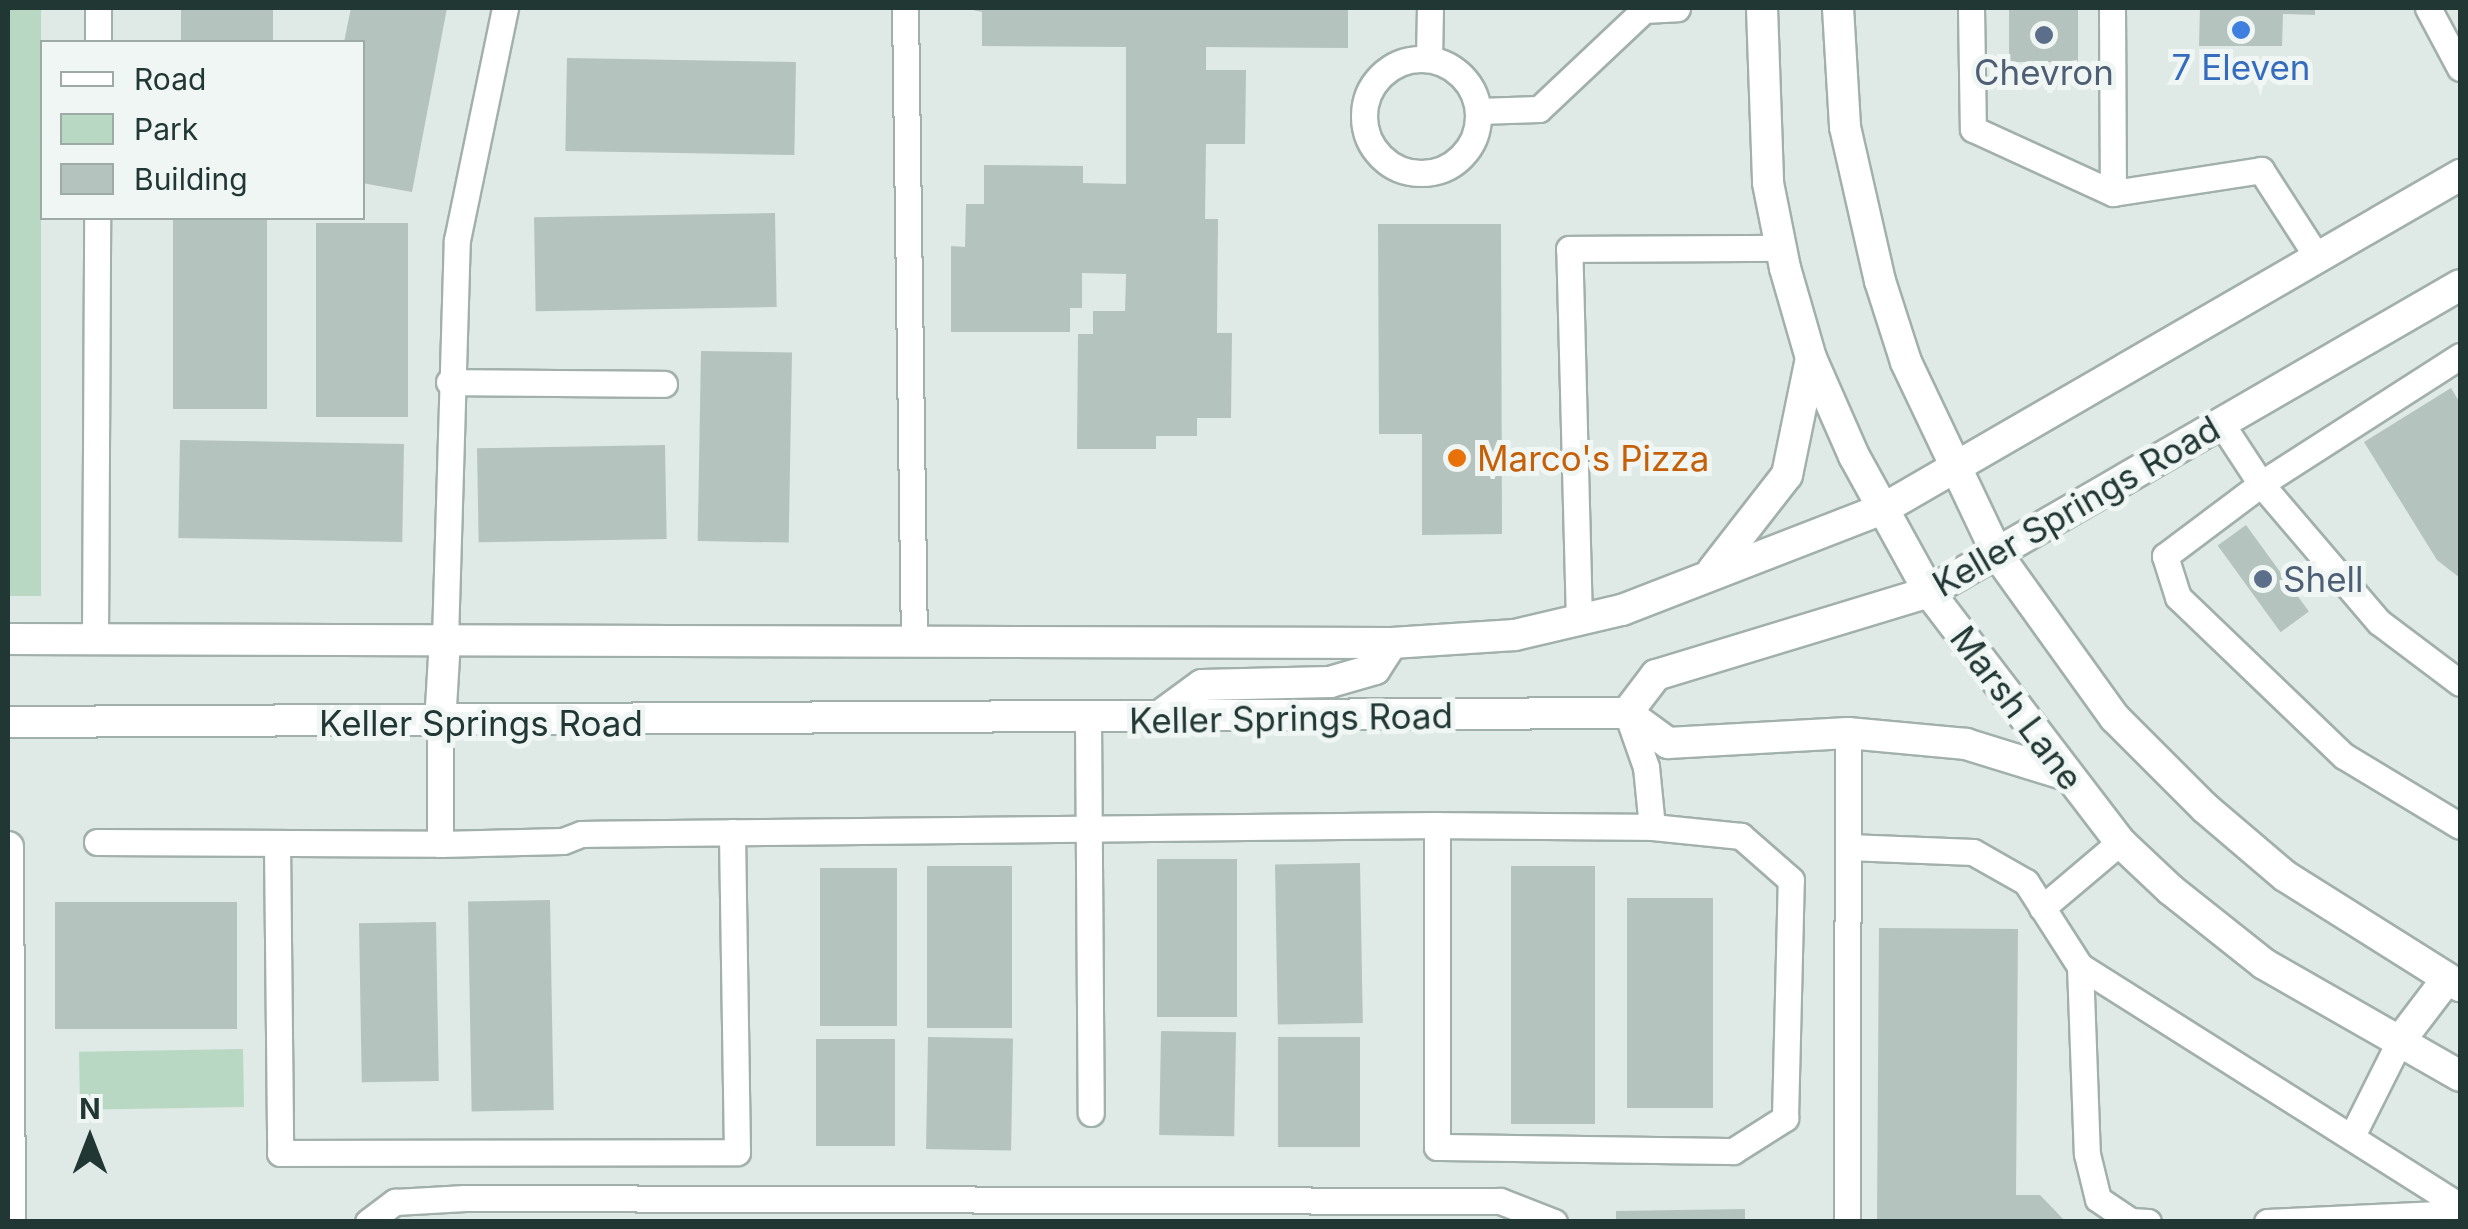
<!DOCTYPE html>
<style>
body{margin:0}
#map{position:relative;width:2468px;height:1229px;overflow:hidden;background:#dfe9e5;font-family:Inter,sans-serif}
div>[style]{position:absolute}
.green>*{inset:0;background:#b9d8c4;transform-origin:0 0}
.building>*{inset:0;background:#b4c3be;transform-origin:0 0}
.roads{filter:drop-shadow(2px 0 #a2b0ac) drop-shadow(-2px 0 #a2b0ac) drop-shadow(0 2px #a2b0ac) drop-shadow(0 -2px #a2b0ac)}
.lane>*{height:25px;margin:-12.5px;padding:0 12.5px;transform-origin:12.5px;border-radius:12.5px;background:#fff}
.lane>.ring{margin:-12.5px;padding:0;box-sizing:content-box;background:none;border:25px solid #fff;border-radius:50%}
.street>*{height:30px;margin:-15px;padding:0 15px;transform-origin:15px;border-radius:15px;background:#fff}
.secondary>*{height:30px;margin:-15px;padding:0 15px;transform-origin:15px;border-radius:15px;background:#fff}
.dots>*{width:28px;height:28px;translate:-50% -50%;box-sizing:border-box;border:5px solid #eff6f3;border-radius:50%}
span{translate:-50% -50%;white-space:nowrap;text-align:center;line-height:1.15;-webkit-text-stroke:10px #eff6f3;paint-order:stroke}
.shop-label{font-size:35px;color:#366cbe}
.service-label{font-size:35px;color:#4e5e75}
.left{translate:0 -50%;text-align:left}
.food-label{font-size:35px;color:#c56008}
.street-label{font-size:35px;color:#213733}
.frame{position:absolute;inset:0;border:10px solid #213733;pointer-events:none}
.legend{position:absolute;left:40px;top:40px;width:325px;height:180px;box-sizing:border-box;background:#eff6f3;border:2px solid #9daaa6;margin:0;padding:12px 18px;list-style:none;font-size:30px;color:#213733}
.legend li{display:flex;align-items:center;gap:20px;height:50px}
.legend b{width:50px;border:2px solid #9daaa6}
.north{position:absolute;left:40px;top:1089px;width:100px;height:100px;-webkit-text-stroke:8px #eff6f3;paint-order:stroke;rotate:0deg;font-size:28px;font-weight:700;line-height:40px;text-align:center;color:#213733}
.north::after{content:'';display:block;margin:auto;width:35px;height:45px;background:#213733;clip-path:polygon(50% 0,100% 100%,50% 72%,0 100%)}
</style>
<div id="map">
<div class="green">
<div style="left:8px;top:8px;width:33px;height:588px"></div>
<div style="left:243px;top:1049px;width:58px;height:164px;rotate:89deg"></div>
</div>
<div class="building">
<div style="left:181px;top:8px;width:92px;height:34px"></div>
<div style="clip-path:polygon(351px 8px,447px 8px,412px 192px,362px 183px,362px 42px,344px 42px)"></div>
<div style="clip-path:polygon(964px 8px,1348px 8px,1348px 48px,1206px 47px,1206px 70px,1246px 70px,1245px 144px,1206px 144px,1205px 219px,1218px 219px,1217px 333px,1232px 333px,1231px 418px,1197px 418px,1197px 436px,1156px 436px,1156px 449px,1077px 449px,1078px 334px,1093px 334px,1093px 311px,1125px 311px,1126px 274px,1082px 273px,1082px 308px,1070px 308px,1070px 332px,951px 332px,951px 246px,965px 247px,966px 204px,984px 204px,984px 165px,1083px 166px,1083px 183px,1126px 184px,1126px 47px,982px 46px,982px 12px)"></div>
<div style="left:2009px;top:8px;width:69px;height:54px"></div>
<div style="clip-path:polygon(2200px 8px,2315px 8px,2315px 15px,2283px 14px,2282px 46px,2199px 46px)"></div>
<div style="left:567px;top:58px;width:229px;height:93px;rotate:1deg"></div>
<div style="left:775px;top:213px;width:94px;height:241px;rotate:89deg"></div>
<div style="left:173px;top:218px;width:94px;height:191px"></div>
<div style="left:316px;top:223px;width:92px;height:194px"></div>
<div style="clip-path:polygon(1378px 224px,1501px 224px,1502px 534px,1422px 535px,1422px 434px,1379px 434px)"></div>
<div style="left:701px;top:351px;width:91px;height:190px;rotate:1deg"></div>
<div style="clip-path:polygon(2451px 388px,2460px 403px,2460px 578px,2437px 560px,2364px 442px)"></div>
<div style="left:180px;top:440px;width:224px;height:98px;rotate:1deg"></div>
<div style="left:665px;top:445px;width:94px;height:188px;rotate:89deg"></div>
<div style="left:2246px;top:525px;width:107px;height:35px;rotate:54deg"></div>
<div style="left:1157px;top:859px;width:80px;height:158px"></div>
<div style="left:1360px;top:863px;width:160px;height:85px;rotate:89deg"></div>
<div style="left:1012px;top:866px;width:162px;height:85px;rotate:90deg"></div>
<div style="left:1511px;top:866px;width:84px;height:258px"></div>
<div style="left:820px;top:868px;width:77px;height:158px"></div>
<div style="left:1627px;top:898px;width:86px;height:210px"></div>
<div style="left:550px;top:900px;width:210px;height:82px;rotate:89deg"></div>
<div style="left:237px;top:902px;width:127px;height:182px;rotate:90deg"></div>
<div style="left:436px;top:922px;width:159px;height:77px;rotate:89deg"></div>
<div style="clip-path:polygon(1879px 928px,2018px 929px,2016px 1195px,2040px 1195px,2066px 1222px,1877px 1222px)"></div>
<div style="left:1161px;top:1031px;width:75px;height:104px;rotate:1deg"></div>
<div style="left:928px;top:1037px;width:85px;height:112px;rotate:1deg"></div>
<div style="left:1278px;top:1037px;width:82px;height:110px"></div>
<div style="left:816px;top:1039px;width:79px;height:107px"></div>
<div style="clip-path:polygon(1745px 1209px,1745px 1222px,1616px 1222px,1616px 1211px)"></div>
</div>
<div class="roads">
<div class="lane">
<div style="left:905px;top:8px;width:633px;rotate:89.19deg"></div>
<div style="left:1971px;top:8px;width:121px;rotate:89.1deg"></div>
<div style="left:1973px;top:129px;width:154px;rotate:24.6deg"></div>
<div style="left:2113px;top:193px;width:150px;rotate:-8.8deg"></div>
<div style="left:2261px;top:170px;width:103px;rotate:57.2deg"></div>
<div style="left:2112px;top:8px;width:185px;rotate:89.7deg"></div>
<div style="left:2428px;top:8px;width:68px;rotate:61.9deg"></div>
<div style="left:98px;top:42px;width:34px;rotate:-90deg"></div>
<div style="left:1429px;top:59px;width:51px;rotate:-88.9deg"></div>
<div class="ring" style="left:1364px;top:59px;width:89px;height:89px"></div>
<div style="left:1478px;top:111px;width:61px;rotate:-1.9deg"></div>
<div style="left:1539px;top:109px;width:144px;rotate:-43.3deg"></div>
<div style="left:1644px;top:10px;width:33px;rotate:-3deg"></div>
<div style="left:2460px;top:356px;width:237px;rotate:147.3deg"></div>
<div style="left:2261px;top:484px;width:182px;rotate:49.5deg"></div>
<div style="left:2379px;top:622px;width:101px;rotate:37deg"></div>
<div style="left:449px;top:382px;width:215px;rotate:0.5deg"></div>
<div style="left:2221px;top:423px;width:73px;rotate:56.7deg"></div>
<div style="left:2261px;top:484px;width:120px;rotate:143.1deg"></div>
<div style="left:2165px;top:556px;width:43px;rotate:72.4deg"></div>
<div style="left:2178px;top:597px;width:230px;rotate:43.8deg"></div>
<div style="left:2344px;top:756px;width:135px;rotate:31.1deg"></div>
<div style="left:1579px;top:620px;width:371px;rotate:-91.5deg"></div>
<div style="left:1569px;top:249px;width:212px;rotate:-0.3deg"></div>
<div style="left:95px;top:639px;width:421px;rotate:-89.7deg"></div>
<div style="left:445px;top:639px;width:399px;rotate:-88.3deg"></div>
<div style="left:457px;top:240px;width:237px;rotate:-78.3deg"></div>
<div style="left:1088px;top:720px;width:393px;rotate:89.6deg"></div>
<div style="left:440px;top:724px;width:120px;rotate:90deg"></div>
<div style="left:440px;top:844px;width:123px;rotate:-1.4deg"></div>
<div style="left:563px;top:841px;width:19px;rotate:-21deg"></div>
<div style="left:581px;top:834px;width:856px;rotate:-0.6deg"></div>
<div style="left:1437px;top:825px;width:322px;rotate:90deg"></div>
<div style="left:1437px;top:1147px;width:296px;rotate:0.8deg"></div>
<div style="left:1733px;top:1151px;width:62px;rotate:-32.4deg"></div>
<div style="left:1785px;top:1118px;width:238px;rotate:-88.6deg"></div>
<div style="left:1791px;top:880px;width:67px;rotate:-138.7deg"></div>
<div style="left:1741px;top:836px;width:89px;rotate:-174.2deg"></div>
<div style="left:1652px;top:827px;width:60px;rotate:-95.7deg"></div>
<div style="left:1646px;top:767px;width:57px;rotate:-109.4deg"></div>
<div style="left:1437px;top:825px;width:215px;rotate:0.5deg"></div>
<div style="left:97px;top:842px;width:343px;rotate:0.3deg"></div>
<div style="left:277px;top:844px;width:309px;rotate:89.4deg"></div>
<div style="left:280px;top:1153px;width:457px;rotate:-0.1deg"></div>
<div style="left:737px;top:1152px;width:320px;rotate:-90.9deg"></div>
<div style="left:1848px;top:847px;width:125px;rotate:2.3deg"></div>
<div style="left:1973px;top:852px;width:61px;rotate:29.5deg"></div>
<div style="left:2026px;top:882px;width:100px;rotate:57.3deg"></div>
<div style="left:2080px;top:966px;width:449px;rotate:32.3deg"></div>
<div style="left:2042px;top:908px;width:102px;rotate:-40.2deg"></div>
<div style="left:2080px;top:966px;width:188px;rotate:87.9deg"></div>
<div style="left:2087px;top:1154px;width:46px;rotate:76.3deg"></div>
<div style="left:2098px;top:1199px;width:40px;rotate:34deg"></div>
<div style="left:2131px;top:1221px;width:17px;rotate:3deg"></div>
<div style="left:2353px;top:1134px;width:103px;rotate:-63.4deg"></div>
<div style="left:368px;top:1222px;width:34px;rotate:-37deg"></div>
<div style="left:395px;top:1202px;width:70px;rotate:-3.3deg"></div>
<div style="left:465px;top:1198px;width:1035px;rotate:0.17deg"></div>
<div style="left:1500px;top:1201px;width:58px;rotate:21.3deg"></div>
<div style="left:1847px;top:1222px;width:489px;rotate:-89.9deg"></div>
<div style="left:2267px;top:1222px;width:193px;rotate:-2.7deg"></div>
</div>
<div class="street">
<div style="left:8px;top:847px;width:375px;rotate:89.7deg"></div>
</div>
<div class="secondary">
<div style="left:1762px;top:8px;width:175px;rotate:88deg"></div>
<div style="left:1768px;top:183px;width:87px;rotate:78.7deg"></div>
<div style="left:1785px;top:268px;width:94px;rotate:73.9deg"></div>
<div style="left:1811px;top:358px;width:107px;rotate:66.3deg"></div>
<div style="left:1854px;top:456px;width:155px;rotate:61.1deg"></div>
<div style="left:1929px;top:592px;width:315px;rotate:52.6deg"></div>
<div style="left:2120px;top:842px;width:70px;rotate:43.3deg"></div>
<div style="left:2171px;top:890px;width:119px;rotate:38.5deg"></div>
<div style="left:2264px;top:964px;width:226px;rotate:29.7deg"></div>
<div style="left:1838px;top:8px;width:119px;rotate:86.6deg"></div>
<div style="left:1845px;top:127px;width:158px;rotate:77.2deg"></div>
<div style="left:1880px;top:281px;width:85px;rotate:72.2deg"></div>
<div style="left:1906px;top:362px;width:212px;rotate:64.6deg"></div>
<div style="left:1997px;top:554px;width:202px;rotate:54.3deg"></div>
<div style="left:2115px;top:718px;width:127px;rotate:45deg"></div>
<div style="left:2205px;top:808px;width:105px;rotate:40.4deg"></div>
<div style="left:2285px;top:876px;width:207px;rotate:32.2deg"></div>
<div style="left:1713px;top:570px;width:120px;rotate:-52.1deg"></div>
<div style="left:1787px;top:475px;width:119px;rotate:-78.4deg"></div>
<div style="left:8px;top:639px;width:1384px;rotate:0.17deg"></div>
<div style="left:1392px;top:643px;width:123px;rotate:-3.7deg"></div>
<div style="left:1515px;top:635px;width:110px;rotate:-13.2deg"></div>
<div style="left:1622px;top:610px;width:280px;rotate:-21.2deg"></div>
<div style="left:1883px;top:509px;width:667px;rotate:-30.06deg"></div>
<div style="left:1627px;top:713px;width:48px;rotate:-52.7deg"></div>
<div style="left:1656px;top:675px;width:285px;rotate:-16.9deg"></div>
<div style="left:1929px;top:592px;width:613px;rotate:-30.03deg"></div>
<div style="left:1627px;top:713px;width:51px;rotate:36.2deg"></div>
<div style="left:1668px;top:743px;width:180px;rotate:-3.2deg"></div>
<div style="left:1848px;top:733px;width:119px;rotate:5.3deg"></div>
<div style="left:1966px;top:744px;width:105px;rotate:17.2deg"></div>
<div style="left:1154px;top:720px;width:59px;rotate:-36.1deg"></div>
<div style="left:1202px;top:685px;width:128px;rotate:-1.3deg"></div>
<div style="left:1330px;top:682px;width:47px;rotate:-16.1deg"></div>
<div style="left:1375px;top:669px;width:31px;rotate:-57deg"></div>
<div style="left:8px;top:722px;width:1619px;rotate:-0.32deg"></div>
<div style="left:440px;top:724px;width:85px;rotate:-86.6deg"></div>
<div style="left:2399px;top:1042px;width:79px;rotate:-52.7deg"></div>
</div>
</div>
<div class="dots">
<div style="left:2241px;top:30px;background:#3f7fe0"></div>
<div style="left:2044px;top:35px;background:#5c6f8a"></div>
<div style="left:1457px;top:458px;background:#e8710a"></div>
<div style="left:2263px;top:579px;background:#5c6f8a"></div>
</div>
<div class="shop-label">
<span style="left:2241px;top:67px">7 Eleven</span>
</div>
<div class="service-label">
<span style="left:2044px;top:72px">Chevron</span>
<span class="left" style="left:2283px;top:579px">Shell</span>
</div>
<div class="food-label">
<span class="left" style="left:1477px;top:458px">Marco's Pizza</span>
</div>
<div class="street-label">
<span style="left:2076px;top:506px;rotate:-30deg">Keller Springs Road</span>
<span style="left:2017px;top:708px;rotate:53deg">Marsh Lane</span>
<span style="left:1291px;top:718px;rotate:-1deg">Keller Springs Road</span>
<span style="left:481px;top:723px">Keller Springs Road</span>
</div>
<div class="frame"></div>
<ul class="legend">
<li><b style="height:12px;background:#fff"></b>Road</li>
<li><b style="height:28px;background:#b9d8c4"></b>Park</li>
<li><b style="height:28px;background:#b4c3be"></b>Building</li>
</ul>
<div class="north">N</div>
</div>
